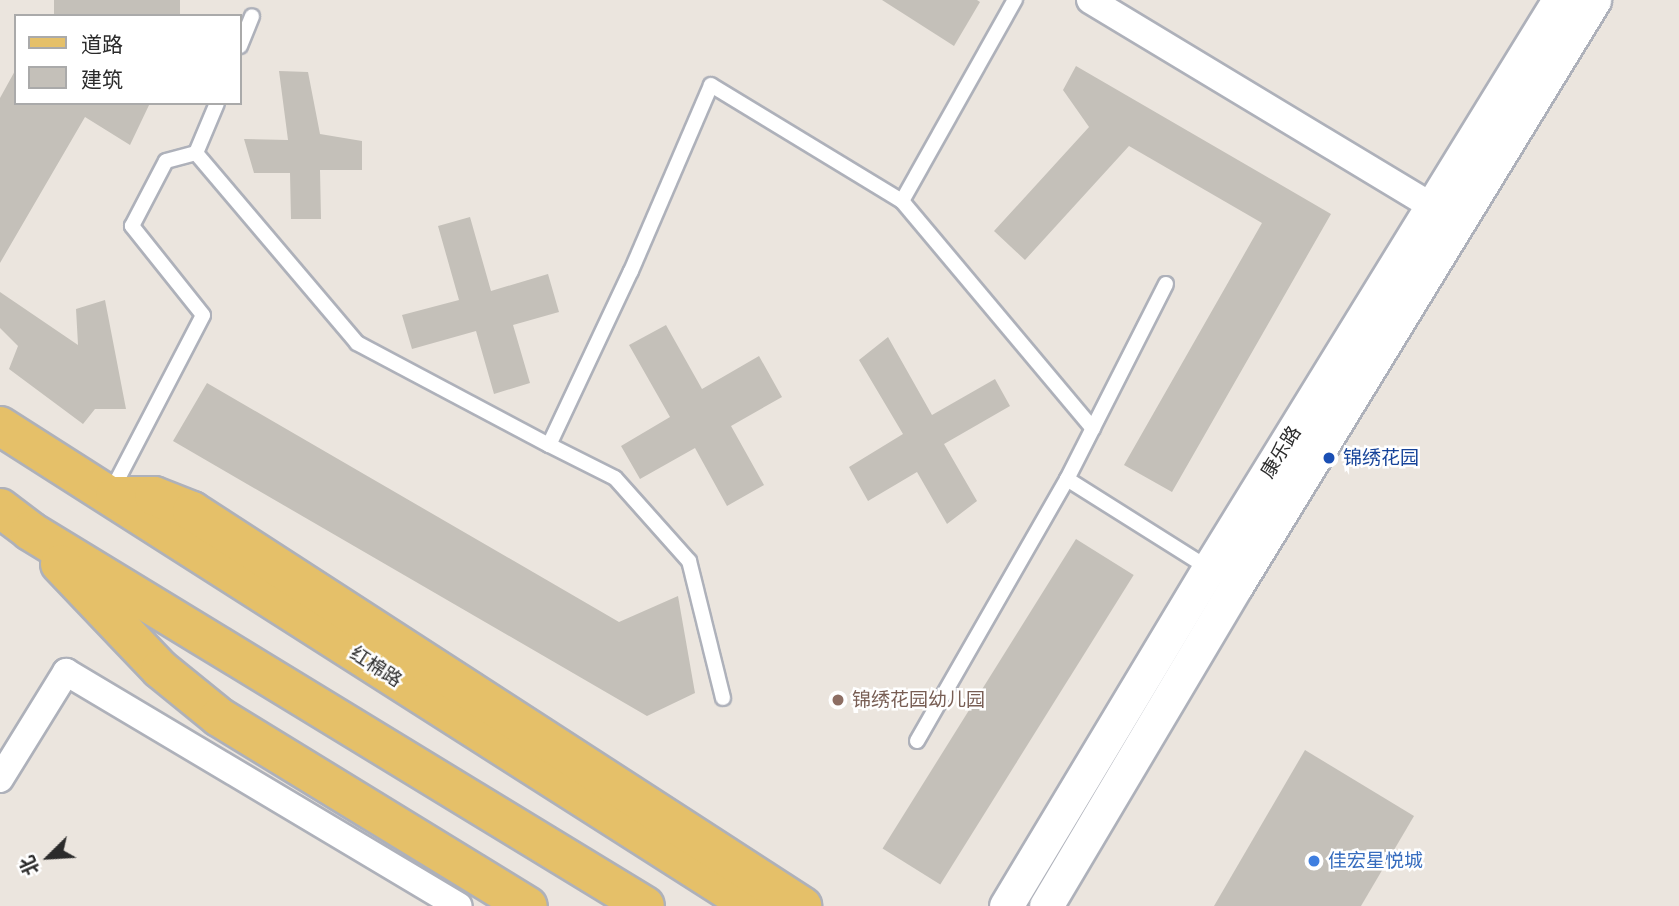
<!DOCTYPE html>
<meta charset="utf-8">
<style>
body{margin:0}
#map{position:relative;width:1679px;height:906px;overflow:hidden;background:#ebe5de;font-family:Helvetica,"Noto Sans SC",sans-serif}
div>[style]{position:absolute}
.building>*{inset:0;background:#c4c0b9;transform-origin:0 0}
.roads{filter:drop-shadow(2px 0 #aeb1ba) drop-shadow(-2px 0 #aeb1ba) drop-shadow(0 2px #aeb1ba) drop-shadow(0 -2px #aeb1ba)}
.service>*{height:14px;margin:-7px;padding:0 7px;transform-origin:7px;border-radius:7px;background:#fff}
.minor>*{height:26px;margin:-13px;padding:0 13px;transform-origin:13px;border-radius:13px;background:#fff}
.tertiary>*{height:33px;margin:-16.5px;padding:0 16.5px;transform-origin:16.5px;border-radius:16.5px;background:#fff}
.primary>*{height:38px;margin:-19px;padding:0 19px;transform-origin:19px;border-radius:19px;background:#e5c069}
.dots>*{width:19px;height:19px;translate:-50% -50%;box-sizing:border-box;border:4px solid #fff;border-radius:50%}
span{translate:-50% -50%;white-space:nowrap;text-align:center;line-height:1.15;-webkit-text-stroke:5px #fff;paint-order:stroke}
.street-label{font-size:19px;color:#2b2b2b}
.transit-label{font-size:19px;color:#164399}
.left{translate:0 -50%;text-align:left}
.education-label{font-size:19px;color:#785e54}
.shop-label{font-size:19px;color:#366cbe}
.legend{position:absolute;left:14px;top:14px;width:228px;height:91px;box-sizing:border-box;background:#fff;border:2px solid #aaa;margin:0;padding:9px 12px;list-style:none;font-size:21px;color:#2b2b2b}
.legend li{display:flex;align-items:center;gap:14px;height:35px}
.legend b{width:35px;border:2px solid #aaa}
.north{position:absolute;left:14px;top:822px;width:70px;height:70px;-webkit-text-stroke:5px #fff;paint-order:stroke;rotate:246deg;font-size:19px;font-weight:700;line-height:28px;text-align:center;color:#2b2b2b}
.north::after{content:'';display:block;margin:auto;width:24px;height:32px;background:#2b2b2b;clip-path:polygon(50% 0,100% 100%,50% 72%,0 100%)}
</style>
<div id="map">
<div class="building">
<div style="left:54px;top:0;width:126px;height:18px"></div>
<div style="clip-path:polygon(882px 0,977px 0,980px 2px,954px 46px)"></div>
<div style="clip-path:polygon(1076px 66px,1331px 214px,1172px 492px,1124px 465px,1262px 223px,1129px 146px,1025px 260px,994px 231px,1089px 127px,1063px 90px)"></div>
<div style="clip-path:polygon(16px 69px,16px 103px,150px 103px,130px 145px,85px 117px,0 263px,0 98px)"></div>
<div style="clip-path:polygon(279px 71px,308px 72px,320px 134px,362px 141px,362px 170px,320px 170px,321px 219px,291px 219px,290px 173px,254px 173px,244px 139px,288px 140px)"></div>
<div style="clip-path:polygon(470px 217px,491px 291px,548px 274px,559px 312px,513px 325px,530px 383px,494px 394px,476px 331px,412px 349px,402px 315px,459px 300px,438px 226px)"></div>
<div style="clip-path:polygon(0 292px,78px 345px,76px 309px,105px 300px,126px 409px,95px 409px,83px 424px,9px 369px,18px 346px,0 328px)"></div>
<div style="clip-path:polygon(666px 325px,702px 389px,759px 356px,782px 397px,731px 426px,764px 485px,727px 506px,695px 448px,640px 479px,621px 446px,670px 417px,629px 345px)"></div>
<div style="clip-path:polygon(888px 337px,932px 415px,995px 379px,1010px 406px,944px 444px,977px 501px,947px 524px,917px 472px,868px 501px,849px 467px,903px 434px,859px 360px)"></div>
<div style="clip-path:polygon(207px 383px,619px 622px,678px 596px,695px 693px,647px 716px,173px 441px)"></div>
<div style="left:1076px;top:539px;width:68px;height:365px;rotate:32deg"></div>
<div style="clip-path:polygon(1305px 750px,1414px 816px,1361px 906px,1214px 906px)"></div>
</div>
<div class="roads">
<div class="service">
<div style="left:240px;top:46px;width:32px;rotate:-68deg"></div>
<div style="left:196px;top:153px;width:249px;rotate:49.7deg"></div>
<div style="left:357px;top:343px;width:217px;rotate:28deg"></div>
<div style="left:902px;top:201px;width:231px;rotate:-60.7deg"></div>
<div style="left:1166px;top:284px;width:219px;rotate:116.9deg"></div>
<div style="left:1067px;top:479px;width:169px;rotate:32.2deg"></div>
<div style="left:111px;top:492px;width:199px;rotate:-62.5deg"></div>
<div style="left:203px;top:315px;width:114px;rotate:-128.6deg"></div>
<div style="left:132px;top:226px;width:73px;rotate:-62.4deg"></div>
<div style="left:166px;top:161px;width:31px;rotate:-15deg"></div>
<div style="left:196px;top:153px;width:54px;rotate:-67.2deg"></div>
<div style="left:723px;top:698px;width:141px;rotate:-103.9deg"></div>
<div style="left:689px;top:561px;width:111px;rotate:-131.7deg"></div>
<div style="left:615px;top:478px;width:74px;rotate:-153.4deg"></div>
<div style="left:549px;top:445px;width:192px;rotate:-64.8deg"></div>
<div style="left:631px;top:271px;width:202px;rotate:-66.7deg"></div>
<div style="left:711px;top:85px;width:223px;rotate:31.3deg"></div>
<div style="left:902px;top:201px;width:297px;rotate:50deg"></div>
<div style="left:917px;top:741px;width:302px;rotate:-60.2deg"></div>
</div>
<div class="minor">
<div style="left:1090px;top:0;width:416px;rotate:31.1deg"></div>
<div style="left:0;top:779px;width:126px;rotate:-58.3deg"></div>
<div style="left:66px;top:672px;width:457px;rotate:30.8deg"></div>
</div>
<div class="tertiary">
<div style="left:1006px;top:906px;width:394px;rotate:-59deg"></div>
<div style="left:1209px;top:568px;width:667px;rotate:-58.36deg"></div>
<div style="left:1046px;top:906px;width:372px;rotate:-59.3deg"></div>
<div style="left:1236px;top:586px;width:687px;rotate:-58.58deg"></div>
</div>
<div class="primary">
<div style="left:0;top:426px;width:893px;rotate:32.52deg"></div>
<div style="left:115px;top:496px;width:39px"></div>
<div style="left:154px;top:496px;width:41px;rotate:21.5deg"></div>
<div style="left:192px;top:511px;width:727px;rotate:32.92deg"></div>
<div style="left:0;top:508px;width:38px;rotate:37deg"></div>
<div style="left:30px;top:531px;width:720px;rotate:31.37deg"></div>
<div style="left:60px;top:564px;width:145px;rotate:46.4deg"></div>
<div style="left:160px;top:669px;width:76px;rotate:39.1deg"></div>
<div style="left:219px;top:717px;width:362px;rotate:31.5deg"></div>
</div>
</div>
<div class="dots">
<div style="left:1329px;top:458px;background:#1a4fb4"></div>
<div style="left:838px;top:700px;background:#8d6e63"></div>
<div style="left:1314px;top:861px;background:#3f7fe0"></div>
</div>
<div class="street-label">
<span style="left:1281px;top:452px;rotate:-58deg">康乐路</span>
<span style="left:376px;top:667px;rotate:33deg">红棉路</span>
</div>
<div class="transit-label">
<span class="left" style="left:1343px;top:458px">锦绣花园</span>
</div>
<div class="education-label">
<span class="left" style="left:852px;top:700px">锦绣花园幼儿园</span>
</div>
<div class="shop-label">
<span class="left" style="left:1328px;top:861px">佳宏星悦城</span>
</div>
<ul class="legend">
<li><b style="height:9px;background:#e5c069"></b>道路</li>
<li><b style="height:19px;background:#c4c0b9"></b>建筑</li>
</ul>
<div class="north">北</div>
</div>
